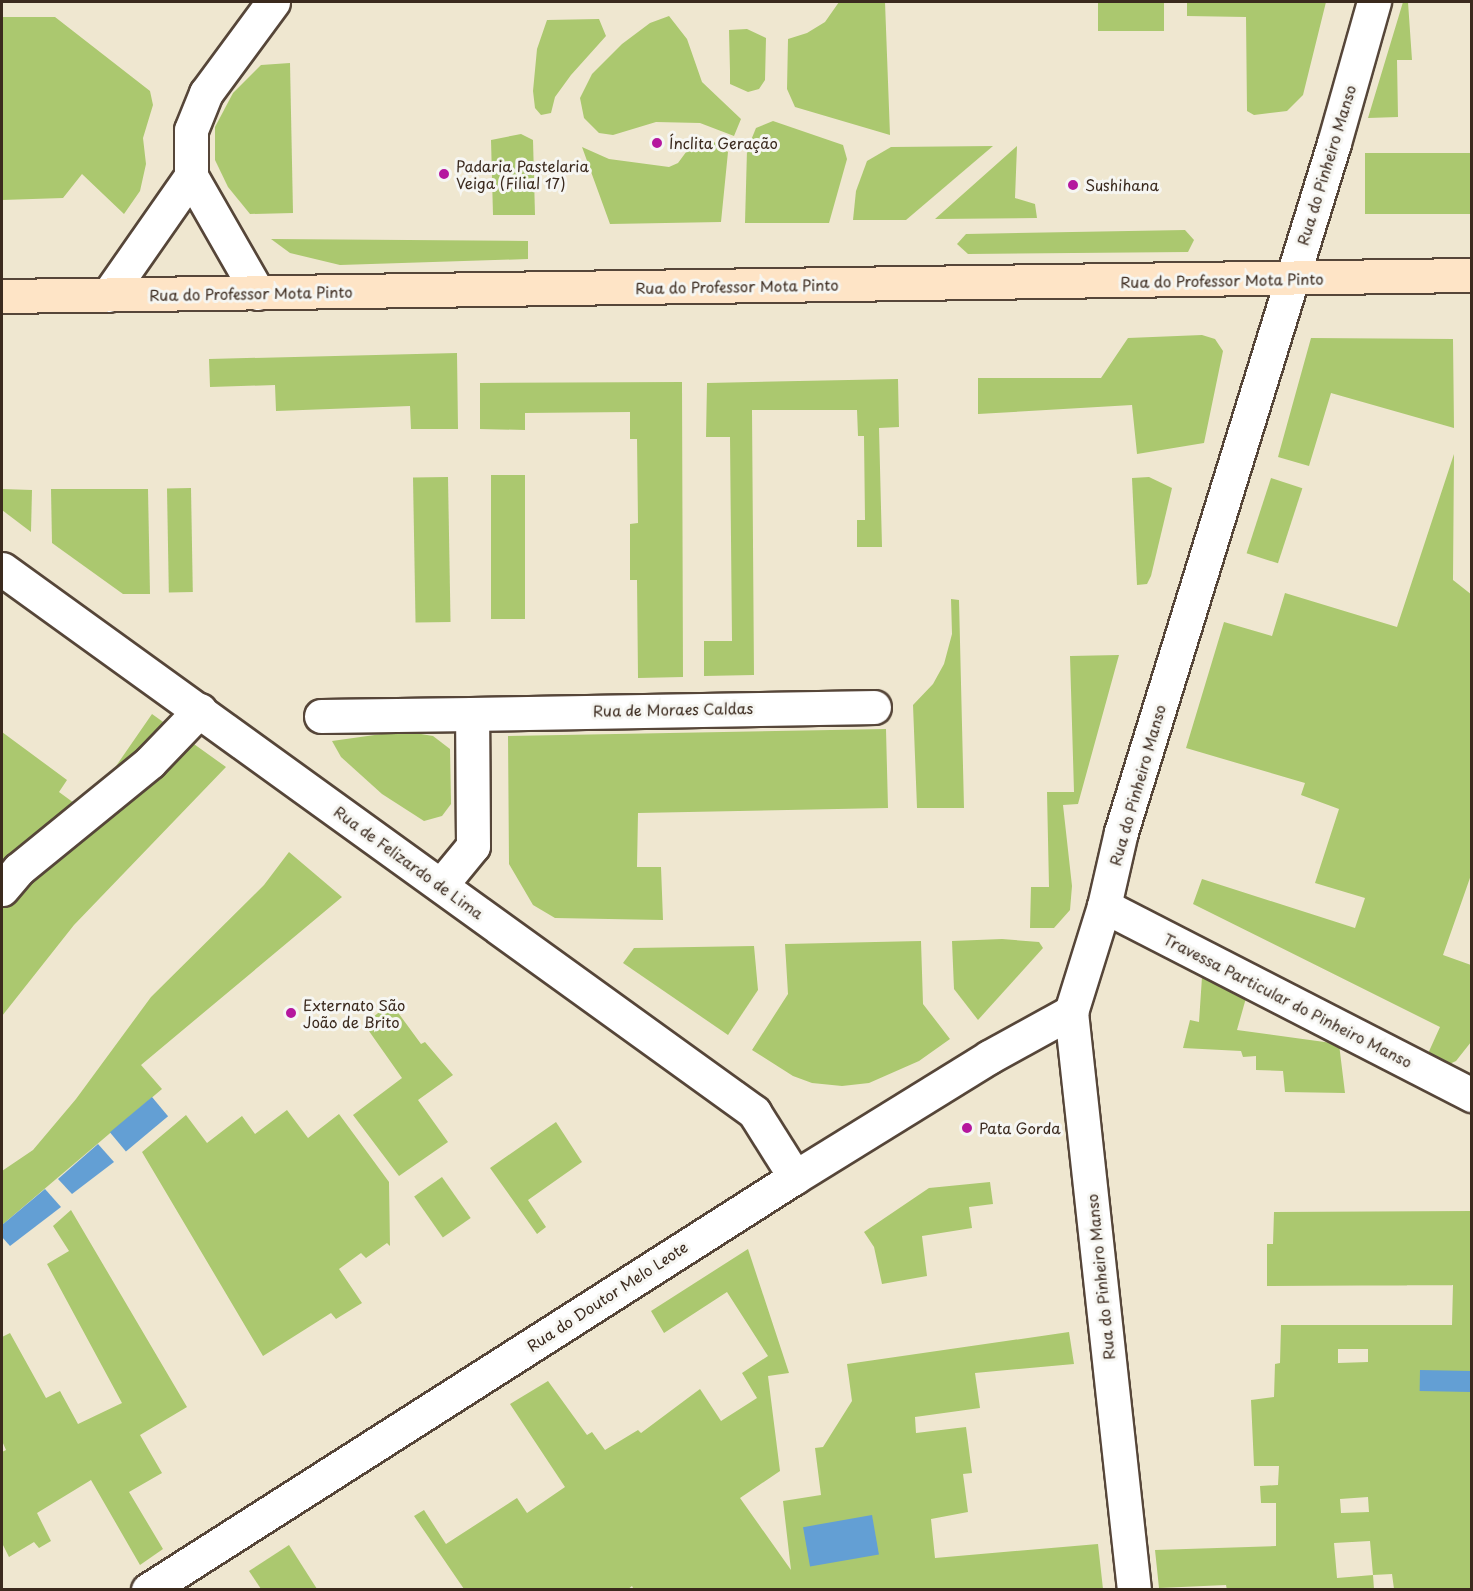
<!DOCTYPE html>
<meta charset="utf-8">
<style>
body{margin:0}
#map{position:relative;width:1473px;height:1591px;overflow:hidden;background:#efe7d0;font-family:"Playpen Sans",sans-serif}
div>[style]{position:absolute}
.green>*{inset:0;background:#abc86f;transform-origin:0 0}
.water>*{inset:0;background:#639fd4;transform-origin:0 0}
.roads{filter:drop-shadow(2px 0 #564639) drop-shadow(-2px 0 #564639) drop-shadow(0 2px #564639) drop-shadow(0 -2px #564639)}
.street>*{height:33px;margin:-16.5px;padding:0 16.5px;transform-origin:16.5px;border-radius:16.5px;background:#fff}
.secondary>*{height:33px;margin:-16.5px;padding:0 16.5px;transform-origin:16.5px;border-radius:16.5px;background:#fee4c6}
.dots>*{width:16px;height:16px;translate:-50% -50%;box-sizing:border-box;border:3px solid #f6f6f2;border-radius:50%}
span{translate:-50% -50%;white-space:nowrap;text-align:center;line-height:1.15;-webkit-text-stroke:6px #f6f6f2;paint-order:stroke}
.poi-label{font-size:15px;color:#3b2a1e}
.left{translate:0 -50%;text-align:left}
.street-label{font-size:15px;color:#3b2a1e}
.frame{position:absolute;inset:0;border:3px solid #3b2a1e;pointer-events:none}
</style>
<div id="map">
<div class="green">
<div style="clip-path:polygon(839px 2px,885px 2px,890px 135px,795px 107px,787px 89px,788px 39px,807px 33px,825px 22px)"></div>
<div style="left:1098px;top:2px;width:66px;height:29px"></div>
<div style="clip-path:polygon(1187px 2px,1326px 2px,1303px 95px,1287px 111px,1254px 115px,1247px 111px,1246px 17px,1187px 16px)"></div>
<div style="clip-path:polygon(1403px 2px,1408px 2px,1412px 60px,1397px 60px,1398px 117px,1368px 118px)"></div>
<div style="clip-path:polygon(669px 16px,687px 39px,702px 82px,741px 119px,734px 136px,700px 123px,656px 122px,613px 135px,599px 133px,584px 118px,580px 98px,592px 74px,622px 44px,650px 23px)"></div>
<div style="clip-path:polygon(2px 17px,55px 17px,150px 91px,153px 105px,143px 138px,146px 164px,140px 191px,124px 214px,82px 174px,63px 198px,2px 200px)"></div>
<div style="clip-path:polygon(599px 19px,606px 36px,571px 75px,555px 97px,551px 113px,541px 115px,535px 108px,533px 91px,537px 49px,547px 20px)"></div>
<div style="clip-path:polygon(747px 29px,766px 38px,765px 80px,759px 89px,748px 92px,730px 84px,730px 71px,729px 30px)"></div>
<div style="clip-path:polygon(290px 63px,293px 213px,250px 214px,228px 187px,215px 160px,215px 127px,233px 93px,261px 65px)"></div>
<div style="clip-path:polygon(773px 121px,843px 145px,847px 159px,829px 223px,745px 223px,747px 150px,756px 128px)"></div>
<div style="clip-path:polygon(521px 134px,533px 140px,535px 215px,493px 215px,491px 140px)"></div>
<div style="clip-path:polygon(695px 140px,714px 142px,728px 152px,721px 222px,610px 224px,582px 147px,609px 159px,669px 167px,678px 163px)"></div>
<div style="clip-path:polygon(993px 146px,906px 220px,853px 220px,856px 191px,867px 161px,891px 147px)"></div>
<div style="clip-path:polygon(1017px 146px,1015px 198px,1035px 204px,1037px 218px,935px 219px)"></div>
<div style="left:1365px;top:153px;width:106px;height:61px"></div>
<div style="clip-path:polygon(1185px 230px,1194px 240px,1188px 252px,968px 254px,957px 244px,966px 234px)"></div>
<div style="clip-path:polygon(271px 239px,528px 241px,528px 259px,340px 265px,290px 253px)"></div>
<div style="clip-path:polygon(1202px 335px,1215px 339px,1223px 351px,1204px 443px,1137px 454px,1132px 405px,978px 414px,978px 378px,1101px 378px,1128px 338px)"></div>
<div style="clip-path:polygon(1311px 338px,1453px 339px,1454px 428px,1331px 393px,1309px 466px,1278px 457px)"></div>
<div style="clip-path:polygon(457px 353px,458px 429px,411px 429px,410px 406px,276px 411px,275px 385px,210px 387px,209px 359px)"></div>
<div style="clip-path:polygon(898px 379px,899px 427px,879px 428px,882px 547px,857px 547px,857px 520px,865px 520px,864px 436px,858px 436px,857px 410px,752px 410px,754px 675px,704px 676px,704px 641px,732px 641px,730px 437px,706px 437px,707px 383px)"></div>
<div style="clip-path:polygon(682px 382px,683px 677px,638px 678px,637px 580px,630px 580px,630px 524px,638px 523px,637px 439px,630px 439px,630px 412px,525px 413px,525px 430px,480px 429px,480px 383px)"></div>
<div style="clip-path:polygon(1454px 454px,1453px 580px,1472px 595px,1471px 875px,1443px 955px,1471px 965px,1471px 1042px,1456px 1061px,1441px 1068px,1426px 1058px,1440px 1027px,1193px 904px,1202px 879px,1355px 928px,1365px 898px,1315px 883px,1339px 809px,1301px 795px,1305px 783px,1186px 748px,1224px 622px,1272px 636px,1285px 593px,1397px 627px)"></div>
<div style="left:525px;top:475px;width:144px;height:34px;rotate:90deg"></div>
<div style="left:448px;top:477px;width:145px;height:35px;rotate:89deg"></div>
<div style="clip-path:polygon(1149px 477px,1172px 488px,1151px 576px,1147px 584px,1137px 585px,1132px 478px)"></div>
<div style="left:1271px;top:478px;width:33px;height:79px;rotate:18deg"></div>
<div style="left:191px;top:488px;width:104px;height:24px;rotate:89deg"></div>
<div style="clip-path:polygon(2px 489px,32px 490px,31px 532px,2px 510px)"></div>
<div style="clip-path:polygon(51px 489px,148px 489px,150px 594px,123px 594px,52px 543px)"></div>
<div style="clip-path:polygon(951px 599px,959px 600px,964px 808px,917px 808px,913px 705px,933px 684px,944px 664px,952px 634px)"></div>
<div style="clip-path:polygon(1119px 655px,1078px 804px,1063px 805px,1072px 886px,1070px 910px,1054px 928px,1030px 928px,1031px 887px,1049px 887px,1047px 792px,1074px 792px,1070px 656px)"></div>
<div style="clip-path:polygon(152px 714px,226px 767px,74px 925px,2px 1016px,2px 732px,67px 780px,59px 792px,85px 811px)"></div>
<div style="clip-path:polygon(886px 729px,888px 808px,638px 813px,637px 867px,661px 867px,663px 920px,555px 918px,533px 905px,509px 864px,508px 736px)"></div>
<div style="clip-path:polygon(403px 731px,433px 736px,450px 749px,451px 804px,442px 816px,424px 821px,382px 794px,341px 757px,332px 741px)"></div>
<div style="clip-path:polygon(289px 852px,342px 897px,141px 1065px,162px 1089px,2px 1225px,2px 1171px,33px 1150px,76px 1099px,151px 997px,264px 885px)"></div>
<div style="clip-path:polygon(1002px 939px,1039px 942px,1043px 948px,978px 1020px,954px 989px,952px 941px)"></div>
<div style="clip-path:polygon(921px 941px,923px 1004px,950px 1039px,919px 1061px,869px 1083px,842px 1086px,812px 1083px,793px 1076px,752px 1050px,788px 994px,785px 944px)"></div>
<div style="clip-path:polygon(754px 946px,758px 990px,728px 1035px,623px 963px,634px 948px)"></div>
<div style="clip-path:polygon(1202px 977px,1246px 998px,1237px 1030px,1339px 1044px,1345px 1093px,1285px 1092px,1283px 1071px,1256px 1070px,1256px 1056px,1243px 1057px,1241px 1051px,1183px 1048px,1190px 1020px,1199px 1022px)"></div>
<div style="clip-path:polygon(391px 1003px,421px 1044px,425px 1042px,453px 1075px,418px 1100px,448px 1142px,399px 1176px,353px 1115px,402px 1078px,364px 1024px)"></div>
<div style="clip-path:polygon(287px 1110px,308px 1138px,339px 1114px,389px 1182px,390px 1246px,387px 1243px,366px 1258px,361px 1253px,339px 1269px,362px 1303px,336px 1319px,331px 1313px,263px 1356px,142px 1152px,186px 1115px,207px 1143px,242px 1116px,255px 1134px)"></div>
<div style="clip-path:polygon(556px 1122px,582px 1162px,528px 1200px,546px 1227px,537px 1234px,490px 1168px)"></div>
<div style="left:442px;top:1177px;width:50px;height:34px;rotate:55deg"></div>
<div style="clip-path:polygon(990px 1182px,993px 1204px,969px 1207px,972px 1228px,922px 1236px,927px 1276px,882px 1284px,874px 1247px,864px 1232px,929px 1188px)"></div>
<div style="clip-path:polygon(71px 1210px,187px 1407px,140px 1435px,162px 1473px,129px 1492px,163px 1549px,140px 1565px,91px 1480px,37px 1513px,51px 1541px,39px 1548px,34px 1542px,9px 1557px,2px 1543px,2px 1452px,6px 1450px,2px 1441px,2px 1337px,10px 1333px,46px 1398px,60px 1391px,78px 1424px,122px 1403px,47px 1264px,69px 1251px,53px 1226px)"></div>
<div style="clip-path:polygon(evenodd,1471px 1211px,1471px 1589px,1394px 1589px,1392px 1574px,1373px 1575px,1374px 1589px,1227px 1590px,1226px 1585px,1159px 1588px,1155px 1550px,1276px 1546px,1276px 1503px,1261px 1503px,1260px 1486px,1278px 1485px,1279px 1466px,1254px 1466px,1251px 1400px,1274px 1397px,1275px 1364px,1280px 1363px,1281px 1325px,1452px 1325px,1453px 1285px,1267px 1286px,1267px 1244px,1273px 1244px,1274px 1212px,1471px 1211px,1338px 1349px,1368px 1349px,1368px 1362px,1338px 1363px,1338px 1349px,1471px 1211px,1368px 1497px,1369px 1512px,1341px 1513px,1340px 1499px,1368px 1497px,1471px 1211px,1370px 1541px,1373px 1575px,1337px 1578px,1334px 1543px,1370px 1541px)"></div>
<div style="clip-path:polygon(748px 1249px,789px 1373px,768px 1376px,780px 1471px,740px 1498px,791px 1570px,783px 1501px,821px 1495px,815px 1448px,823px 1447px,852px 1401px,847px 1364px,1069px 1332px,1074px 1364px,975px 1373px,980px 1408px,915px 1417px,916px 1433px,966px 1427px,972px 1473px,963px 1474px,968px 1512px,931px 1519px,935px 1558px,1098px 1544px,1103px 1589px,634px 1590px,632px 1586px,627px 1590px,464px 1589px,414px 1516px,424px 1510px,446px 1544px,517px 1498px,527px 1513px,565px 1487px,510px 1404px,548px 1381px,587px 1435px,592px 1432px,605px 1450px,638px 1430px,641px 1433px,700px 1389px,721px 1421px,757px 1398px,742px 1373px,768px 1356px,727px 1292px,664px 1333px,651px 1311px)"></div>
<div style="clip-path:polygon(289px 1545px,317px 1589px,261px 1589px,249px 1571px)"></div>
</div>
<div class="water">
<div style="left:152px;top:1097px;width:25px;height:55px;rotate:50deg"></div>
<div style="clip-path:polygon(98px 1144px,114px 1162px,72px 1194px,58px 1179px)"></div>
<div style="clip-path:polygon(45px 1189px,61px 1207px,10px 1246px,2px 1237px,2px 1225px)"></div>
<div style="left:1420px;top:1370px;width:51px;height:21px;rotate:1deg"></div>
<div style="left:872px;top:1515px;width:40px;height:70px;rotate:80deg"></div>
</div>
<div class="roads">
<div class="street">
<div style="left:258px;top:293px;width:135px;rotate:-119.8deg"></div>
<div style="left:191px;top:176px;width:46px;rotate:-90deg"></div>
<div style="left:191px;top:130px;width:40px;rotate:-68deg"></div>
<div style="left:206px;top:93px;width:113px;rotate:-53.6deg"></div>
<div style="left:108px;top:295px;width:145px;rotate:-55.1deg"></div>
<div style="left:2px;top:569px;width:928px;rotate:35.83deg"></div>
<div style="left:754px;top:1112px;width:77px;rotate:57.8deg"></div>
<div style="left:321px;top:716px;width:151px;rotate:-0.8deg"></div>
<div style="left:441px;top:885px;width:50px;rotate:-50.6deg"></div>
<div style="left:473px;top:846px;width:132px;rotate:-90.4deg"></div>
<div style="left:472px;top:714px;width:402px;rotate:-1deg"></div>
<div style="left:2px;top:889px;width:26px;rotate:-50deg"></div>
<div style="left:19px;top:869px;width:169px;rotate:-39.2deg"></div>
<div style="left:150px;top:762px;width:72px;rotate:-46.1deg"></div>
<div style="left:1104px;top:906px;width:414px;rotate:27.2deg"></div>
<div style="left:148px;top:1590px;width:768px;rotate:-32.55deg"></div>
<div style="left:795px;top:1177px;width:228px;rotate:-31.7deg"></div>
<div style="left:989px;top:1057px;width:94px;rotate:-28.8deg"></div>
<div style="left:1134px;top:1590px;width:581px;rotate:-96.22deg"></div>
<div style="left:1071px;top:1012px;width:111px;rotate:-72.7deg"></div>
<div style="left:1104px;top:906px;width:76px;rotate:-77.1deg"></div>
<div style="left:1121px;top:832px;width:721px;rotate:-72.82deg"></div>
<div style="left:1334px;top:143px;width:147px;rotate:-74.2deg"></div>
</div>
<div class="secondary">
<div style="left:2px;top:296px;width:1470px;rotate:-0.82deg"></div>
</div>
</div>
<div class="dots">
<div style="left:657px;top:143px;background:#b5179e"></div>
<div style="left:444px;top:174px;background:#b5179e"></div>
<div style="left:1073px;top:185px;background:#b5179e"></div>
<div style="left:291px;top:1013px;background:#b5179e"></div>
<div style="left:967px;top:1128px;background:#b5179e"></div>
</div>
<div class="poi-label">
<span class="left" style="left:669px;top:143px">Ínclita Geração</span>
<span class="left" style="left:456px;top:174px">Padaria Pastelaria<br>Veiga (Filial 17)</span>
<span class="left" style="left:1085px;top:185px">Sushihana</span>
<span class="left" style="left:303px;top:1013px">Externato São<br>João de Brito</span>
<span class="left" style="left:979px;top:1128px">Pata Gorda</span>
</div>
<div class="street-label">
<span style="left:1326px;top:165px;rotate:-73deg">Rua do Pinheiro Manso</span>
<span style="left:1222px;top:280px;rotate:-1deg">Rua do Professor Mota Pinto</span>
<span style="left:737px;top:286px;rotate:-1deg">Rua do Professor Mota Pinto</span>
<span style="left:251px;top:293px;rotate:-1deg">Rua do Professor Mota Pinto</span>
<span style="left:673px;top:709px;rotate:-1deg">Rua de Moraes Caldas</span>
<span style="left:1137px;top:785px;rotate:-74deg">Rua do Pinheiro Manso</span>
<span style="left:409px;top:862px;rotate:36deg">Rua de Felizardo de Lima</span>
<span style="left:1288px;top:1000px;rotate:27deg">Travessa Particular do Pinheiro Manso</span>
<span style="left:1100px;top:1277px;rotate:-96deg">Rua do Pinheiro Manso</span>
<span style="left:607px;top:1296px;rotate:-33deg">Rua do Doutor Melo Leote</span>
</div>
<div class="frame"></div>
</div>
